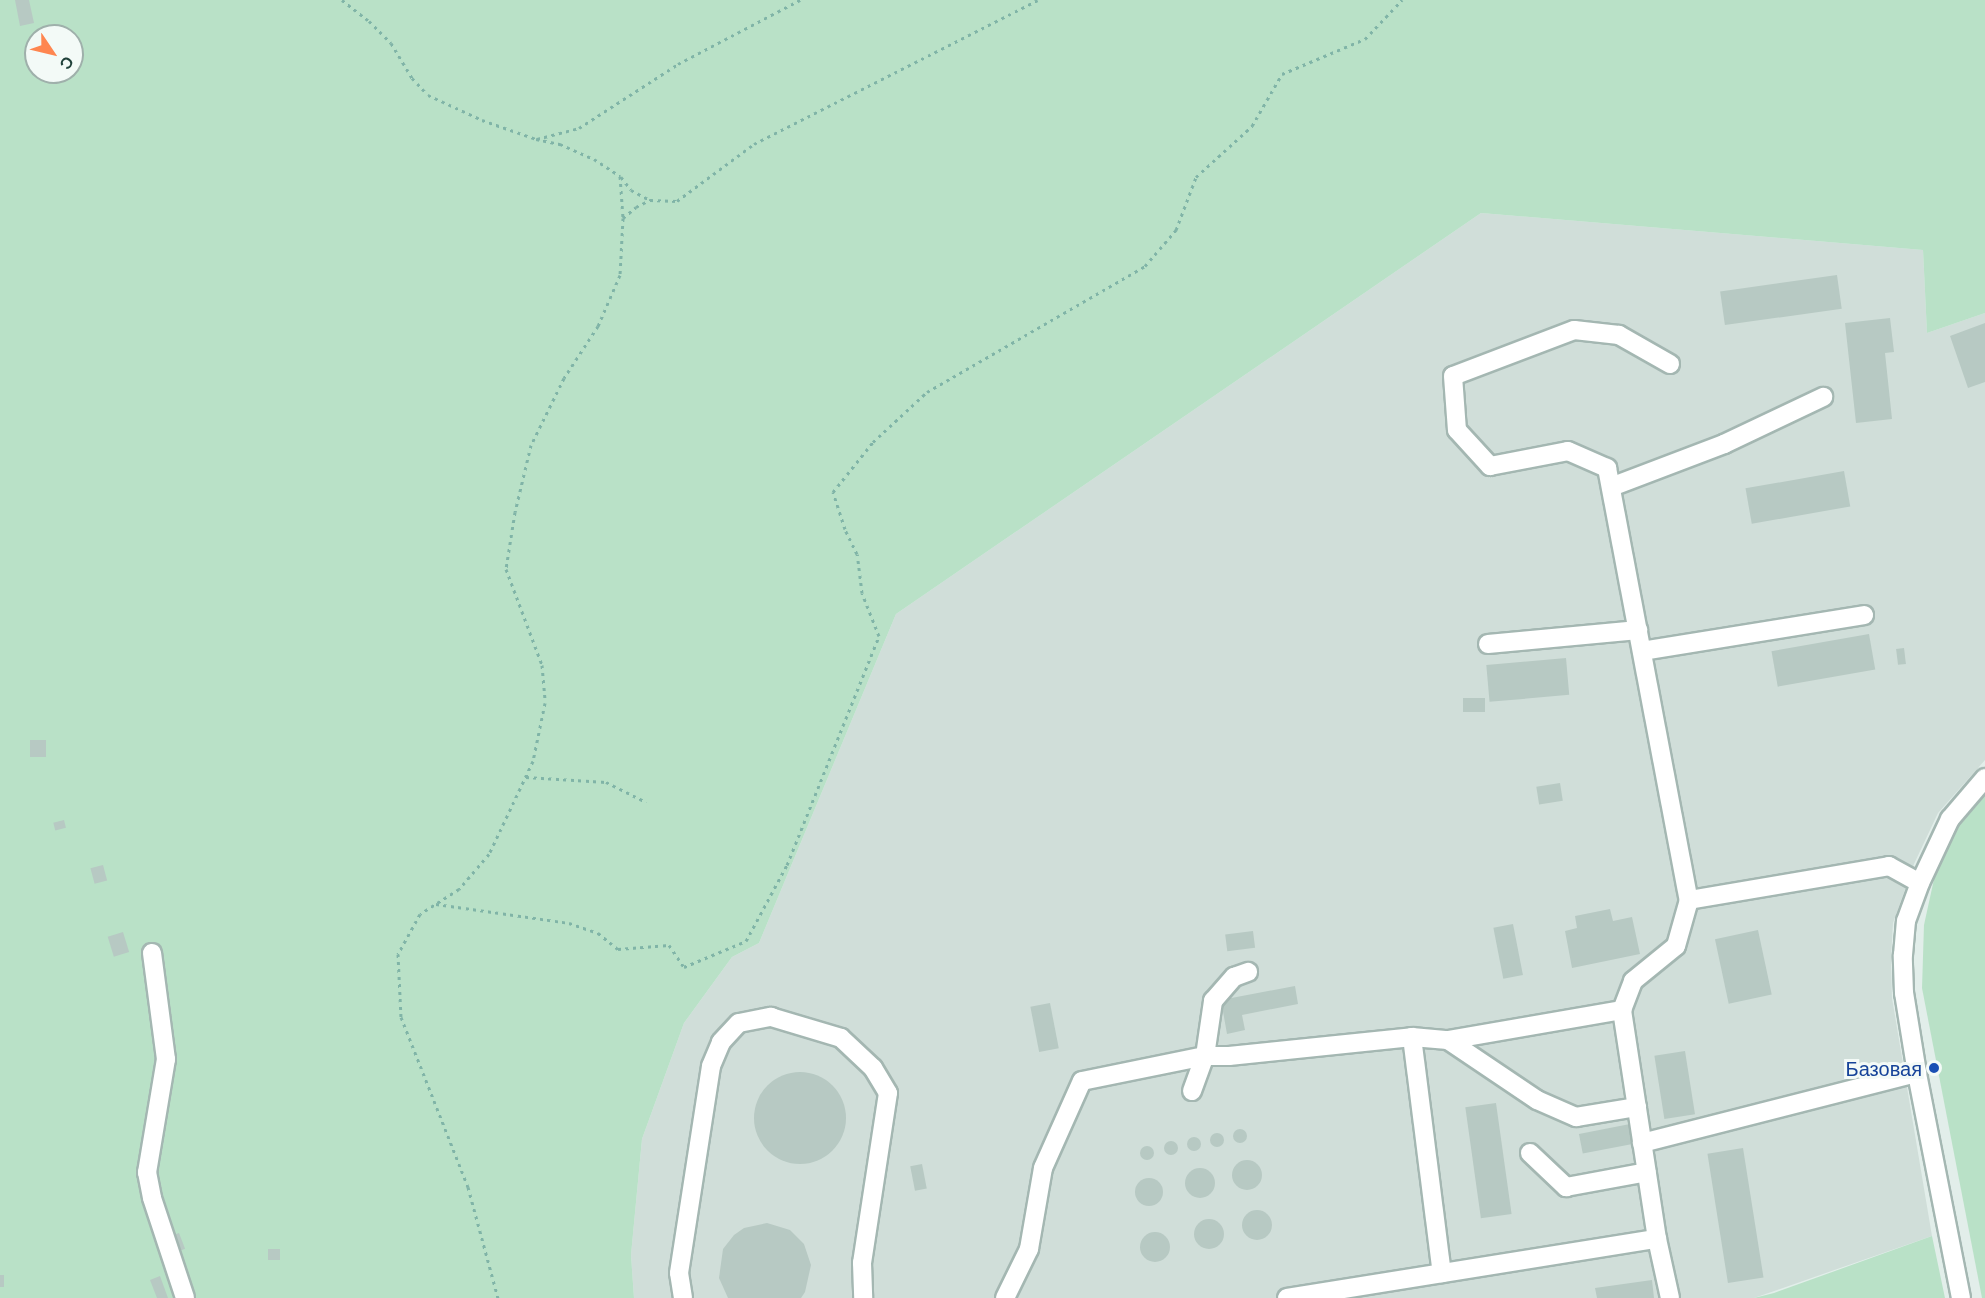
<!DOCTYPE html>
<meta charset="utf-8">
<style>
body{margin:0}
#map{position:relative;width:1985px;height:1298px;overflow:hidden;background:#e2eeea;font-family:Barlow,sans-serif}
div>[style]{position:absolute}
.built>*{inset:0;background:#d0ded9}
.green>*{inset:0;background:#b9e1c7}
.building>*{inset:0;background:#b7c9c3;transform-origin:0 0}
.round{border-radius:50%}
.path>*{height:3px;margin-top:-1.5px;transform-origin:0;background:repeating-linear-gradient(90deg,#80b4a7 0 3px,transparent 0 7.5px)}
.roads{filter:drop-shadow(2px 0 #a4b7b2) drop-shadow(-2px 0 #a4b7b2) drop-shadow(0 2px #a4b7b2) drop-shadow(0 -2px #a4b7b2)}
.minor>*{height:18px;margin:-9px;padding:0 9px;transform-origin:9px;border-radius:9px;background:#fff}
.dots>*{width:16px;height:16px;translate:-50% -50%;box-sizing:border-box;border:3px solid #f3faf7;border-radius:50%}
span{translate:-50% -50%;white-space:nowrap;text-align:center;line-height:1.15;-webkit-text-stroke:6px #f3faf7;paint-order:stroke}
.transit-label{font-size:20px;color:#164399}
.right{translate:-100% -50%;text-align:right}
.north{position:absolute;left:24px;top:24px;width:60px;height:60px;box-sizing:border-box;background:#f3faf7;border:2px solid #9fb0ab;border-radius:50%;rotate:125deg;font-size:16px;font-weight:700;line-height:24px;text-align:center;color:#20413a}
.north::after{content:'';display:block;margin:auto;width:21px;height:27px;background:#fe8650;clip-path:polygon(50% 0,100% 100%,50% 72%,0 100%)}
</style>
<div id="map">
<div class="built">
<div style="clip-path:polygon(1481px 213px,1923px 250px,1927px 333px,1985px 313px,1985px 760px,1938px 813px,1914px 864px,1893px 923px,1891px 958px,1892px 998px,1932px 1236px,1754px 1298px,634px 1298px,631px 1255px,642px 1139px,684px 1023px,732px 957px,759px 943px,896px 614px)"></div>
</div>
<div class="green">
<div style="clip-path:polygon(evenodd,0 0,1985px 0,1985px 313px,1927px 333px,1923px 250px,1481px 213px,896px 614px,759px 943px,732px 957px,684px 1023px,642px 1139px,631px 1255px,634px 1298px,0 1298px,0 0,36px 36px,72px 36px,72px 72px,36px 72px,36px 36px)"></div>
<div style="clip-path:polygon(1985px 793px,1985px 1298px,1982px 1298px,1922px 988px,1924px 925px,1936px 870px,1957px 825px)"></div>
<div style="clip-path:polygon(1932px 1236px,1945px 1298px,1754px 1298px,1774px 1293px)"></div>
</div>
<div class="building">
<div style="clip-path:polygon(15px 0,29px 0,34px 23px,20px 26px)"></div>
<div style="left:1837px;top:275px;width:34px;height:118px;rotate:82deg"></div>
<div style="clip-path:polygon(1890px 318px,1894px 352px,1885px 353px,1892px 419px,1856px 423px,1845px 323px)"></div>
<div style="clip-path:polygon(1985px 323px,1985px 382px,1968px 388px,1950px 336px)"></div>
<div style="left:1844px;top:471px;width:36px;height:100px;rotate:80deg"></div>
<div style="left:1869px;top:634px;width:36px;height:99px;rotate:80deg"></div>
<div style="left:1904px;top:648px;width:16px;height:8px;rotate:83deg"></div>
<div style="left:1566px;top:658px;width:37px;height:80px;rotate:85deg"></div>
<div style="left:1485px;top:698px;width:14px;height:22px;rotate:90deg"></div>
<div style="left:30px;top:740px;width:16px;height:17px"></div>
<div style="left:1560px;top:783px;width:18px;height:24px;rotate:81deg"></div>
<div style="left:64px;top:820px;width:8px;height:11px;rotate:76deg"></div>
<div style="left:103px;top:865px;width:16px;height:13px;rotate:75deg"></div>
<div style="clip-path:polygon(1610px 909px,1613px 921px,1632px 917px,1640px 954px,1572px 968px,1565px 931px,1577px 928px,1575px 916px)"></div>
<div style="left:1513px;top:924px;width:52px;height:20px;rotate:79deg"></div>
<div style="left:1758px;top:930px;width:66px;height:44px;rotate:78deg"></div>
<div style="left:1253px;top:931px;width:17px;height:28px;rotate:83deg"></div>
<div style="left:123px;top:932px;width:21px;height:16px;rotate:73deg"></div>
<div style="clip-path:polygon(1295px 986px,1298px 1004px,1242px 1015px,1245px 1030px,1227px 1034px,1221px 1000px)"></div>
<div style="left:1050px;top:1003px;width:46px;height:20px;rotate:79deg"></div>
<div style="left:1685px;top:1051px;width:64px;height:31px;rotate:81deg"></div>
<div class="round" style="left:754px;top:1072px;width:92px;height:92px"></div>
<div style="left:1496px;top:1103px;width:112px;height:31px;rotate:82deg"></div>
<div style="left:1630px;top:1124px;width:20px;height:52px;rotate:79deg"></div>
<div class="round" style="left:1233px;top:1129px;width:14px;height:14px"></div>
<div class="round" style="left:1210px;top:1133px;width:14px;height:14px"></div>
<div class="round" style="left:1187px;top:1137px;width:14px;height:14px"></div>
<div class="round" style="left:1164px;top:1141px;width:14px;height:14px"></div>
<div class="round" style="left:1140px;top:1146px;width:14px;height:14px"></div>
<div style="left:1743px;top:1148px;width:131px;height:36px;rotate:81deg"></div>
<div class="round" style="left:1232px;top:1160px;width:30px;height:30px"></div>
<div style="left:922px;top:1164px;width:25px;height:12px;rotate:79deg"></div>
<div class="round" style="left:1185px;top:1168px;width:30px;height:30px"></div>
<div class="round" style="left:1135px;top:1178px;width:28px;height:28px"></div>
<div class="round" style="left:1242px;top:1210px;width:30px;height:30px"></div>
<div class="round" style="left:1194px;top:1219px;width:30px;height:30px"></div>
<div style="clip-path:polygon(767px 1223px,790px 1230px,804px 1244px,811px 1265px,805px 1292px,801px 1298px,728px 1298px,719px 1278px,723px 1249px,734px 1235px,744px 1228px)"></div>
<div class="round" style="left:1140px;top:1232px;width:30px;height:30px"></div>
<div style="left:179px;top:1233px;width:17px;height:9px;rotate:69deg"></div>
<div style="left:280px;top:1249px;width:11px;height:12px;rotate:90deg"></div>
<div style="left:0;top:1275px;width:4px;height:12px"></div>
<div style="clip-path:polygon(160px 1276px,168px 1298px,157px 1298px,150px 1280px)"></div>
<div style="clip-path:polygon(1652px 1280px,1654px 1298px,1597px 1298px,1595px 1288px)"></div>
</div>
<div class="path">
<div style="left:342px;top:0;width:34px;rotate:38deg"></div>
<div style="left:369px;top:21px;width:31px;rotate:45deg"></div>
<div style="left:391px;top:43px;width:41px;rotate:59deg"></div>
<div style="left:412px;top:78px;width:23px;rotate:47deg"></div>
<div style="left:428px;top:95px;width:60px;rotate:24.8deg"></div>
<div style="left:482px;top:120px;width:57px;rotate:19.4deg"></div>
<div style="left:536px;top:139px;width:25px;rotate:12deg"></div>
<div style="left:560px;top:144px;width:37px;rotate:24deg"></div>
<div style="left:594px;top:159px;width:31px;rotate:33deg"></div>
<div style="left:620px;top:176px;width:42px;rotate:85.9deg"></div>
<div style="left:623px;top:218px;width:57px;rotate:93deg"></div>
<div style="left:620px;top:275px;width:56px;rotate:113.3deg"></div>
<div style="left:598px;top:326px;width:62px;rotate:123.2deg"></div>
<div style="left:564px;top:378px;width:75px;rotate:116.2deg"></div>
<div style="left:531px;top:445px;width:69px;rotate:103.4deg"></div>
<div style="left:515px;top:512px;width:58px;rotate:99deg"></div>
<div style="left:506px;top:569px;width:103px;rotate:69.4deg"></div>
<div style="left:542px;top:665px;width:38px;rotate:85deg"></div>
<div style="left:545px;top:703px;width:59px;rotate:101.7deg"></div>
<div style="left:533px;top:761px;width:103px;rotate:115.3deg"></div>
<div style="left:489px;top:854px;width:46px;rotate:130.6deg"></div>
<div style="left:459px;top:889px;width:46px;rotate:147.3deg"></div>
<div style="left:420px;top:914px;width:46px;rotate:118.8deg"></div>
<div style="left:398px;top:954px;width:63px;rotate:87.3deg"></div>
<div style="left:401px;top:1017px;width:183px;rotate:68.5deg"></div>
<div style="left:468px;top:1187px;width:115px;rotate:74.9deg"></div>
<div style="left:537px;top:139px;width:43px;rotate:-14.7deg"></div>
<div style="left:579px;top:128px;width:118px;rotate:-32.9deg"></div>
<div style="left:678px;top:64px;width:138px;rotate:-27.7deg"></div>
<div style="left:621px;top:177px;width:16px;rotate:52deg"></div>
<div style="left:631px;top:190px;width:21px;rotate:28deg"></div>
<div style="left:623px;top:218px;width:17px;rotate:-40deg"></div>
<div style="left:636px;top:207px;width:16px;rotate:-27deg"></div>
<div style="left:650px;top:200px;width:27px;rotate:2deg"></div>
<div style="left:677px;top:201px;width:96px;rotate:-36.5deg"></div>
<div style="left:754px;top:144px;width:318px;rotate:-26.9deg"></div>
<div style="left:526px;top:777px;width:80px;rotate:3.6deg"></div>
<div style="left:606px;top:782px;width:45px;rotate:26.6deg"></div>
<div style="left:436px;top:904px;width:134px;rotate:8.1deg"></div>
<div style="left:569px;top:923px;width:31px;rotate:19deg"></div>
<div style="left:598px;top:933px;width:26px;rotate:39deg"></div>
<div style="left:618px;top:949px;width:51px;rotate:-4.5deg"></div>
<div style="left:669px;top:945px;width:27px;rotate:56deg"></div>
<div style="left:684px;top:967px;width:67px;rotate:-22.8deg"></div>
<div style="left:746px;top:941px;width:86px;rotate:-61.7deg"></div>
<div style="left:787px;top:865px;width:247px;rotate:-68.1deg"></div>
<div style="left:879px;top:636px;width:46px;rotate:-111.6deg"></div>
<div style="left:862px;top:593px;width:39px;rotate:-97deg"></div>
<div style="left:857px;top:554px;width:28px;rotate:-116deg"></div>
<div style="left:845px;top:529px;width:39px;rotate:-108deg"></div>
<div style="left:833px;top:492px;width:64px;rotate:-51.3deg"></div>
<div style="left:873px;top:442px;width:74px;rotate:-42.8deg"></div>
<div style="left:927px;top:392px;width:252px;rotate:-30deg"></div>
<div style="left:1145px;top:266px;width:48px;rotate:-49.3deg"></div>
<div style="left:1176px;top:230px;width:57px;rotate:-69.3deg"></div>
<div style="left:1196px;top:177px;width:76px;rotate:-42.3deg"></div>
<div style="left:1252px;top:126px;width:60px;rotate:-60deg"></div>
<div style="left:1282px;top:74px;width:90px;rotate:-22.9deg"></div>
<div style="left:1365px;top:39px;width:54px;rotate:-46.5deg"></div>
</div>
<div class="roads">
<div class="minor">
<div style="left:1670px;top:364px;width:59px;rotate:-150.4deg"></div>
<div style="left:1619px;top:335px;width:45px;rotate:-173.7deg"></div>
<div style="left:1574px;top:330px;width:129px;rotate:159.2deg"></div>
<div style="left:1453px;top:376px;width:54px;rotate:85.8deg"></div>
<div style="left:1457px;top:430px;width:49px;rotate:47.5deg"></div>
<div style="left:1490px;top:466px;width:79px;rotate:-10.9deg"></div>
<div style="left:1568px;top:451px;width:43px;rotate:23.6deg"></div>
<div style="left:1607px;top:468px;width:440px;rotate:79.3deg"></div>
<div style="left:1611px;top:487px;width:121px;rotate:-20.8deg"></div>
<div style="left:1724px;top:444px;width:110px;rotate:-25.4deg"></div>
<div style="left:1488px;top:644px;width:151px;rotate:-5.3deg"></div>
<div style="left:1642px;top:651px;width:225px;rotate:-9.2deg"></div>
<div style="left:152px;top:953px;width:107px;rotate:82.5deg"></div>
<div style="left:166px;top:1059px;width:115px;rotate:99.5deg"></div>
<div style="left:147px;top:1172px;width:26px;rotate:79deg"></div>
<div style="left:152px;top:1198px;width:105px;rotate:71.7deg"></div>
<div style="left:1412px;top:1037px;width:238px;rotate:82.8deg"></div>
<div style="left:1448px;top:1040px;width:107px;rotate:34deg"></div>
<div style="left:1537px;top:1100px;width:43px;rotate:23.6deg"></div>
<div style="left:1576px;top:1117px;width:62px;rotate:-9.3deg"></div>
<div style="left:1192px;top:1091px;width:37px;rotate:-70deg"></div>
<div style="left:1205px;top:1056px;width:56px;rotate:-81.7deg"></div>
<div style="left:1213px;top:1001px;width:32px;rotate:-49deg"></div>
<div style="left:1234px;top:977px;width:15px;rotate:-20deg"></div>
<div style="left:1642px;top:1143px;width:284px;rotate:-14.3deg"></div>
<div style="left:1530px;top:1153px;width:50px;rotate:43.4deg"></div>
<div style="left:1566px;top:1187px;width:82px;rotate:-10.5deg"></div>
<div style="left:683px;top:1298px;width:25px;rotate:-99deg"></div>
<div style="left:679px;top:1273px;width:209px;rotate:-81.2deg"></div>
<div style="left:711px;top:1066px;width:26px;rotate:-67deg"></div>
<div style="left:721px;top:1042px;width:26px;rotate:-47deg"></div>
<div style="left:739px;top:1023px;width:33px;rotate:-11deg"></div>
<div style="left:771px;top:1017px;width:73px;rotate:16.7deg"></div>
<div style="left:841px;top:1038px;width:44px;rotate:43.2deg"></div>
<div style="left:873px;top:1068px;width:29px;rotate:59deg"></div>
<div style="left:888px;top:1093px;width:172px;rotate:98.7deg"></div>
<div style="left:862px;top:1263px;width:35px;rotate:88deg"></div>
<div style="left:1005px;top:1298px;width:55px;rotate:-63.9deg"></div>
<div style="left:1029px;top:1249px;width:82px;rotate:-80.2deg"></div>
<div style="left:1043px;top:1168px;width:95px;rotate:-65.9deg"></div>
<div style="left:1082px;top:1081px;width:126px;rotate:-11.5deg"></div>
<div style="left:1205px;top:1056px;width:24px"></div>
<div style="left:1229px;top:1056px;width:184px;rotate:-5.9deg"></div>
<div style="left:1412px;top:1037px;width:36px;rotate:5deg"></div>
<div style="left:1448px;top:1040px;width:177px;rotate:-9.8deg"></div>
<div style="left:1287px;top:1298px;width:375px;rotate:-9.1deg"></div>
<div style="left:1670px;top:1298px;width:60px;rotate:-102.4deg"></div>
<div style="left:1657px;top:1239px;width:232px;rotate:-98.7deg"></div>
<div style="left:1622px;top:1010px;width:31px;rotate:-69deg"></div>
<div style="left:1633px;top:981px;width:55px;rotate:-39.1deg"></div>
<div style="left:1676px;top:946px;width:48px;rotate:-74.2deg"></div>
<div style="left:1689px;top:900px;width:203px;rotate:-9.6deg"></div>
<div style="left:1889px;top:866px;width:35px;rotate:29deg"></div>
<div style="left:1961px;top:1298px;width:229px;rotate:-101.1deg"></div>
<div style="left:1917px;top:1073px;width:81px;rotate:-99.2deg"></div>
<div style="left:1904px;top:993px;width:38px;rotate:-92deg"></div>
<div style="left:1903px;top:955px;width:34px;rotate:-85deg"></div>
<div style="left:1906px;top:921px;width:40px;rotate:-69.8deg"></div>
<div style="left:1920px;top:883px;width:71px;rotate:-64.9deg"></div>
<div style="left:1950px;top:819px;width:54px;rotate:-49.5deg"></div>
</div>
</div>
<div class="dots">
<div style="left:1934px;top:1068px;background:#1a4fb4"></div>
</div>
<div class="transit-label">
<span class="right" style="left:1922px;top:1068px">Базовая</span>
</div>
<div class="north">С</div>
</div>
